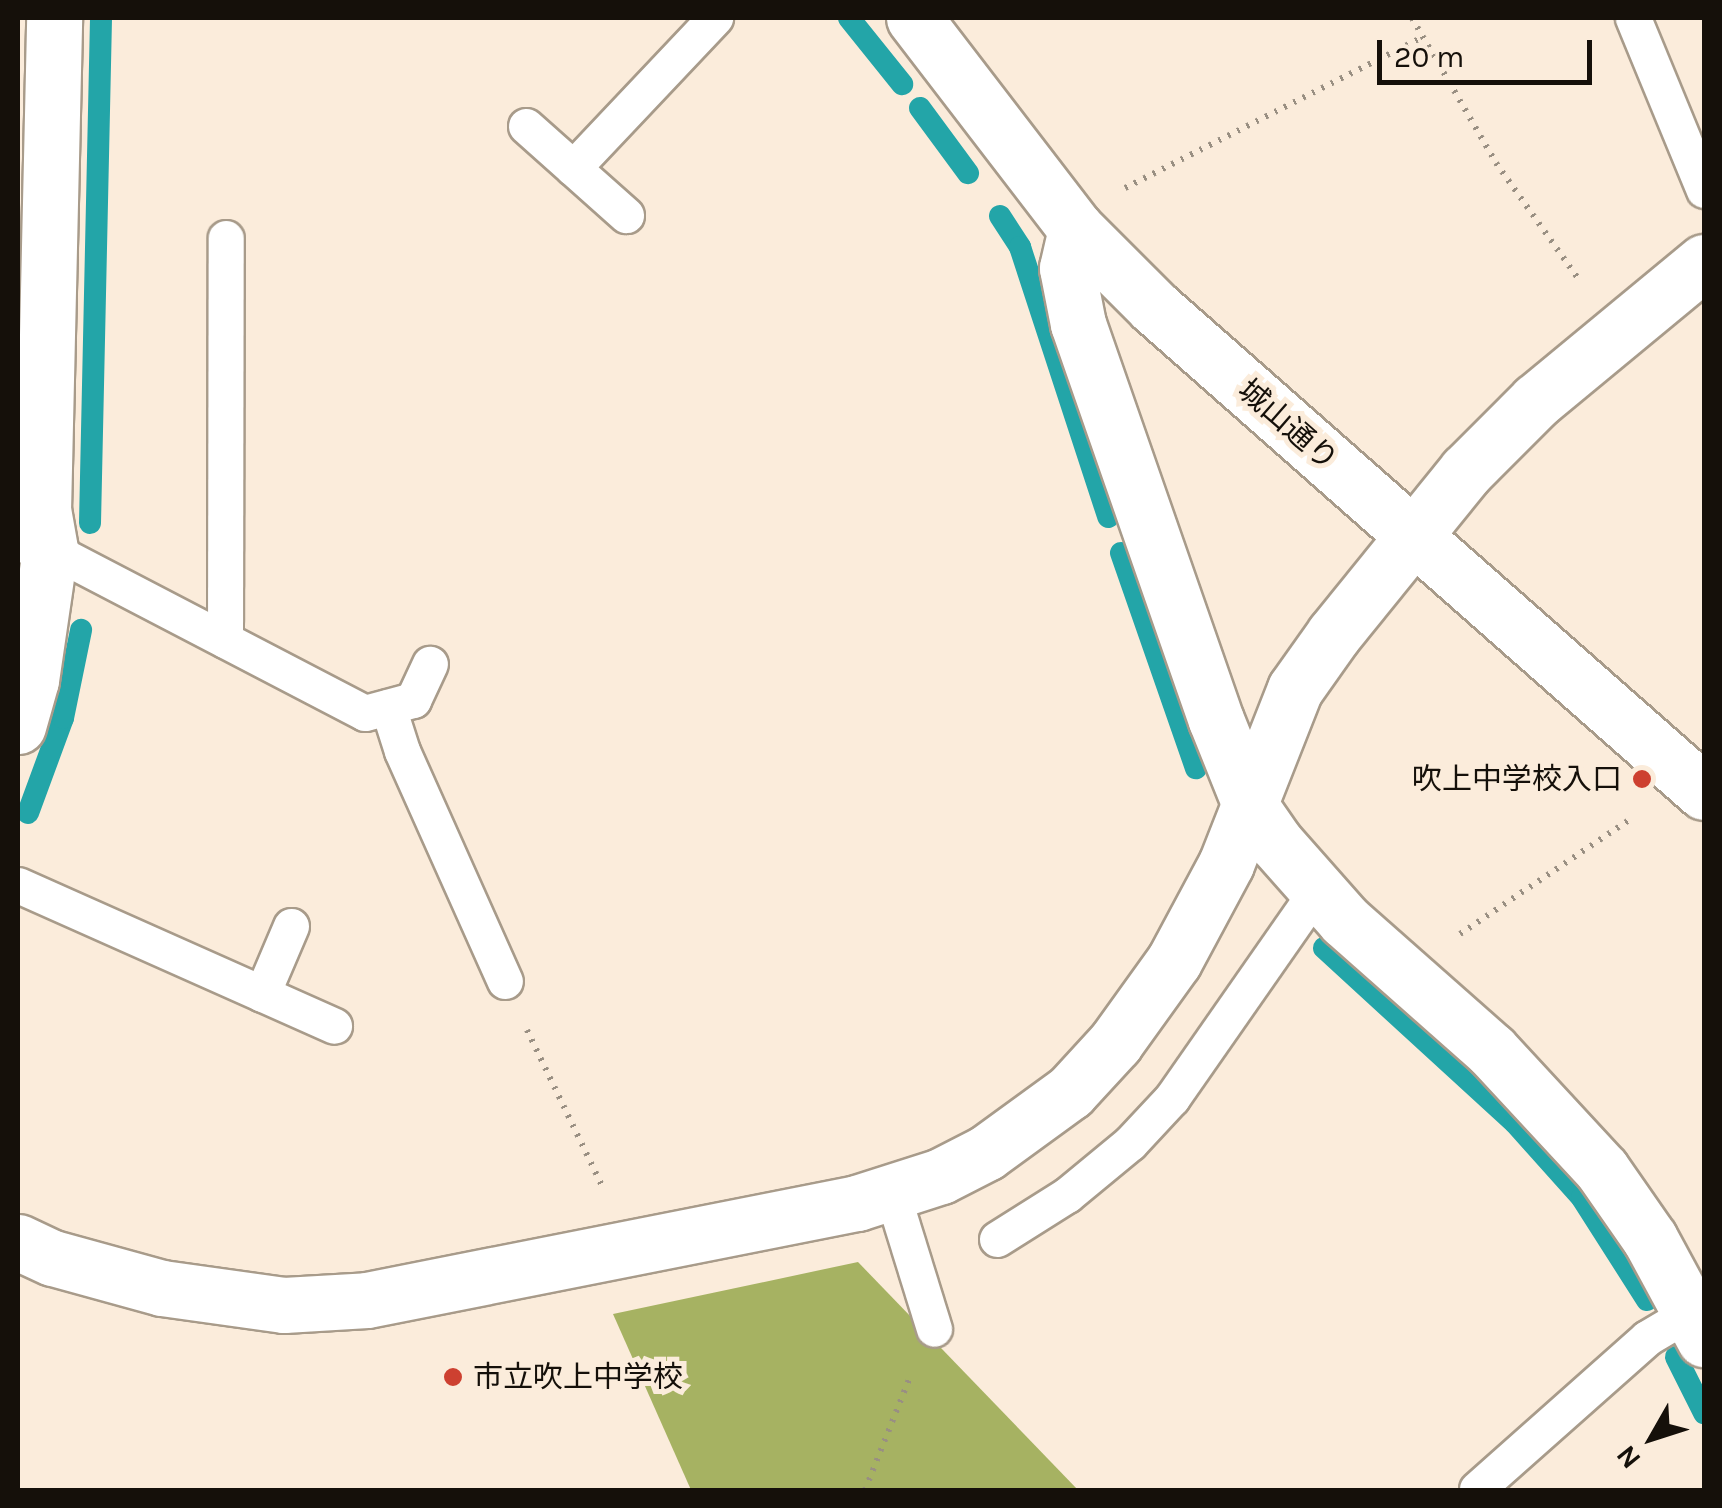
<!DOCTYPE html>
<meta charset="utf-8">
<style>
body{margin:0}
#map{position:relative;width:1722px;height:1508px;overflow:hidden;background:#fbecdb;font-family:Karla,"Noto Sans JP",sans-serif}
div>[style]{position:absolute}
.forest>*{inset:0;background:#a6b262}
.stream>*{height:22px;margin:-11px;padding:0 11px;transform-origin:11px;border-radius:11px;background:#23a5a8}
.path>*{height:6px;margin-top:-3px;transform-origin:0;background:repeating-linear-gradient(90deg,#998f82 0 2.5px,transparent 0 10.5px)}
.roads{filter:drop-shadow(2px 0 #a89b8a) drop-shadow(-2px 0 #a89b8a) drop-shadow(0 2px #a89b8a) drop-shadow(0 -2px #a89b8a)}
.service>*{height:35px;margin:-17.5px;padding:0 17.5px;transform-origin:17.5px;border-radius:17.5px;background:#fff}
.minor>*{height:55px;margin:-27.5px;padding:0 27.5px;transform-origin:27.5px;border-radius:27.5px;background:#fff}
.tertiary>*{height:55px;margin:-27.5px;padding:0 27.5px;transform-origin:27.5px;border-radius:27.5px;background:#fff}
.dots>*{width:28px;height:28px;translate:-50% -50%;box-sizing:border-box;border:5px solid #fbecdb;border-radius:50%}
span{translate:-50% -50%;white-space:nowrap;text-align:center;line-height:1.15;-webkit-text-stroke:10px #fbecdb;paint-order:stroke}
.street-label{font-size:30px;color:#15100a}
.poi-label{font-size:30px;color:#15100a}
.right{translate:-100% -50%;text-align:right}
.left{translate:0 -50%;text-align:left}
.frame{position:absolute;inset:0;border:20px solid #15100a;pointer-events:none}
.north{position:absolute;left:1602px;top:1388px;width:100px;height:100px;-webkit-text-stroke:8px #fbecdb;paint-order:stroke;rotate:231deg;font-size:28px;font-weight:700;line-height:40px;text-align:center;color:#15100a}
.north::after{content:'';display:block;margin:auto;width:35px;height:45px;background:#15100a;clip-path:polygon(50% 0,100% 100%,50% 72%,0 100%)}
.scale{position:absolute;left:1377px;top:40px;width:215px;height:45px;box-sizing:border-box;border:5px solid #15100a;border-top:0;padding-left:12px;font-size:30px;line-height:35px;white-space:nowrap;color:#15100a;-webkit-text-stroke:8px #fbecdb;paint-order:stroke}
</style>
<div id="map">
<div class="forest">
<div style="clip-path:polygon(858px 1262px,1078px 1490px,691px 1490px,613px 1314px)"></div>
</div>
<div class="stream">
<div style="left:849px;top:18px;width:85px;rotate:51.2deg"></div>
<div style="left:920px;top:108px;width:81px;rotate:53.6deg"></div>
<div style="left:1000px;top:216px;width:37px;rotate:57deg"></div>
<div style="left:1020px;top:247px;width:284px;rotate:71.9deg"></div>
<div style="left:90px;top:523px;width:505px;rotate:-88.75deg"></div>
<div style="left:1121px;top:553px;width:228px;rotate:70.8deg"></div>
<div style="left:28px;top:813px;width:101px;rotate:-69.8deg"></div>
<div style="left:63px;top:718px;width:90px;rotate:-78.4deg"></div>
<div style="left:1324px;top:948px;width:259px;rotate:42.5deg"></div>
<div style="left:1515px;top:1123px;width:101px;rotate:48.2deg"></div>
<div style="left:1582px;top:1198px;width:121px;rotate:57.5deg"></div>
<div style="left:1676px;top:1357px;width:63px;rotate:63.4deg"></div>
</div>
<div class="path">
<div style="left:1412px;top:18px;width:168px;rotate:59.9deg"></div>
<div style="left:1496px;top:163px;width:143px;rotate:54.6deg"></div>
<div style="left:1125px;top:188px;width:333px;rotate:-26.9deg"></div>
<div style="left:1460px;top:934px;width:207px;rotate:-34deg"></div>
<div style="left:527px;top:1030px;width:178px;rotate:64.3deg"></div>
<div style="left:865px;top:1490px;width:122px;rotate:-68.3deg"></div>
</div>
<div class="roads">
<div class="service">
<div style="left:1633px;top:18px;width:186px;rotate:67.6deg"></div>
<div style="left:526px;top:126px;width:134px;rotate:41.7deg"></div>
<div style="left:573px;top:168px;width:207px;rotate:-46.6deg"></div>
<div style="left:18px;top:544px;width:32px;rotate:9deg"></div>
<div style="left:50px;top:549px;width:355px;rotate:27.5deg"></div>
<div style="left:365px;top:713px;width:50px;rotate:-15.2deg"></div>
<div style="left:413px;top:700px;width:40px;rotate:-65deg"></div>
<div style="left:225px;top:640px;width:402px;rotate:-89.9deg"></div>
<div style="left:388px;top:707px;width:46px;rotate:72.3deg"></div>
<div style="left:402px;top:751px;width:252px;rotate:65.9deg"></div>
<div style="left:18px;top:885px;width:346px;rotate:24deg"></div>
<div style="left:262px;top:994px;width:74px;rotate:-66.9deg"></div>
<div style="left:892px;top:1193px;width:142px;rotate:72.8deg"></div>
<div style="left:997px;top:1239px;width:83px;rotate:-32.2deg"></div>
<div style="left:1067px;top:1195px;width:82px;rotate:-39.5deg"></div>
<div style="left:1130px;top:1143px;width:62px;rotate:-47deg"></div>
<div style="left:1172px;top:1098px;width:254px;rotate:-55.1deg"></div>
<div style="left:1477px;top:1489px;width:227px;rotate:-41.6deg"></div>
<div style="left:1647px;top:1338px;width:51px;rotate:-30.6deg"></div>
</div>
<div class="minor">
<div style="left:1076px;top:229px;width:40px;rotate:103deg"></div>
<div style="left:1067px;top:268px;width:57px;rotate:78.9deg"></div>
<div style="left:1078px;top:324px;width:419px;rotate:70.8deg"></div>
<div style="left:1216px;top:720px;width:94px;rotate:68.1deg"></div>
<div style="left:1251px;top:807px;width:44px;rotate:55.2deg"></div>
<div style="left:1276px;top:843px;width:104px;rotate:48.5deg"></div>
<div style="left:1345px;top:921px;width:195px;rotate:41.5deg"></div>
<div style="left:1491px;top:1050px;width:163px;rotate:47.2deg"></div>
<div style="left:1602px;top:1170px;width:84px;rotate:55.2deg"></div>
<div style="left:1650px;top:1239px;width:114px;rotate:61.6deg"></div>
<div style="left:18px;top:726px;width:48px;rotate:-74.2deg"></div>
<div style="left:31px;top:680px;width:132px;rotate:-81.7deg"></div>
<div style="left:50px;top:549px;width:39px;rotate:-100deg"></div>
<div style="left:43px;top:511px;width:493px;rotate:-88.7deg"></div>
</div>
<div class="tertiary">
<div style="left:914px;top:18px;width:266px;rotate:52.5deg"></div>
<div style="left:1076px;top:229px;width:110px;rotate:45deg"></div>
<div style="left:1154px;top:307px;width:733px;rotate:41.41deg"></div>
<div style="left:18px;top:1242px;width:38px;rotate:25deg"></div>
<div style="left:53px;top:1258px;width:113px;rotate:15.4deg"></div>
<div style="left:162px;top:1288px;width:123px;rotate:7.9deg"></div>
<div style="left:284px;top:1305px;width:83px;rotate:-3.4deg"></div>
<div style="left:367px;top:1300px;width:500px;rotate:-11.2deg"></div>
<div style="left:857px;top:1203px;width:88px;rotate:-17.8deg"></div>
<div style="left:941px;top:1176px;width:51px;rotate:-27.1deg"></div>
<div style="left:986px;top:1153px;width:104px;rotate:-36deg"></div>
<div style="left:1070px;top:1092px;width:67px;rotate:-47.4deg"></div>
<div style="left:1115px;top:1043px;width:101px;rotate:-54.3deg"></div>
<div style="left:1174px;top:961px;width:110px;rotate:-61.8deg"></div>
<div style="left:1226px;top:864px;width:188px;rotate:-68.5deg"></div>
<div style="left:1295px;top:689px;width:67px;rotate:-54.7deg"></div>
<div style="left:1334px;top:634px;width:210px;rotate:-51deg"></div>
<div style="left:1466px;top:471px;width:99px;rotate:-45deg"></div>
<div style="left:1536px;top:401px;width:218px;rotate:-39.6deg"></div>
</div>
</div>
<div class="dots">
<div style="left:1642px;top:779px;background:#cd4030"></div>
<div style="left:453px;top:1377px;background:#cd4030"></div>
</div>
<div class="street-label">
<span style="left:1288px;top:425px;rotate:41deg">城山通り</span>
</div>
<div class="poi-label">
<span class="right" style="left:1622px;top:779px">吹上中学校入口</span>
<span class="left" style="left:473px;top:1377px">市立吹上中学校</span>
</div>
<div class="frame"></div>
<div class="north">N</div>
<div class="scale">20 m</div>
</div>
